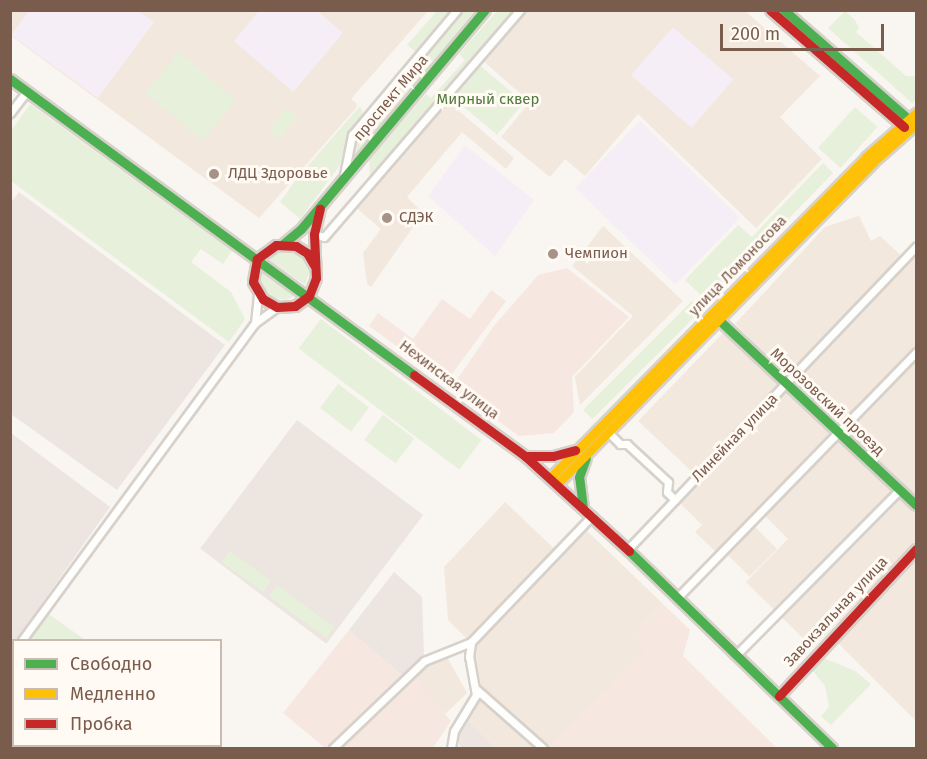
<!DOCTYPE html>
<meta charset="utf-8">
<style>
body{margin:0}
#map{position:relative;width:927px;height:759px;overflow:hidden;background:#f9f5f0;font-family:"Fira Sans",sans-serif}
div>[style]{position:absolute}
.residential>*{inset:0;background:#f2e8de;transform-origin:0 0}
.commercial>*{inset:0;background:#f6e8e1;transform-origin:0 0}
.industrial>*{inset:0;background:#ede5e0;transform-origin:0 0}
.education>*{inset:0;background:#f6eef6;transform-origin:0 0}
.green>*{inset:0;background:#e7f0db;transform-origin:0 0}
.roads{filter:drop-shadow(2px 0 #d7d1cb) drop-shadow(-2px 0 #d7d1cb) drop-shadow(0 2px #d7d1cb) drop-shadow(0 -2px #d7d1cb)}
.street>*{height:7px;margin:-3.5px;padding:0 3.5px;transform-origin:3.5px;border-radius:3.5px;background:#fefefd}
.fast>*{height:9px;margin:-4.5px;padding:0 4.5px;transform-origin:4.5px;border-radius:4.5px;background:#4caf50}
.slow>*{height:9px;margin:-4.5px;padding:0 4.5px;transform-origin:4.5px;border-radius:4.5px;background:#ffc107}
.jam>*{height:9px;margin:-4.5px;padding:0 4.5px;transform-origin:4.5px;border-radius:4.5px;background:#c62828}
.dots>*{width:16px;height:16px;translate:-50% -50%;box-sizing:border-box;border:3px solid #fffaf3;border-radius:50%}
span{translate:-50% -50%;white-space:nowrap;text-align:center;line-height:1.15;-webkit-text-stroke:6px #fffaf3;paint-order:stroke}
.street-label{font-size:15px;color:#7a5c4d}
.park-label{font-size:15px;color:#537a41}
.poi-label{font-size:15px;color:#7a5c4d}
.left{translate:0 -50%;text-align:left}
.frame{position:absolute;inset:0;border:12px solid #7a5c4d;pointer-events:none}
.legend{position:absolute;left:12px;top:639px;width:210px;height:108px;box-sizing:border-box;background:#fffaf3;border:2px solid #cabbb1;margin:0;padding:8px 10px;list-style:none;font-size:18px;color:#7a5c4d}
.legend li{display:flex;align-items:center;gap:12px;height:30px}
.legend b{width:30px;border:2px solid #cabbb1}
.scale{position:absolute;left:720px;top:24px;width:164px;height:27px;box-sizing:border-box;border:3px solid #7a5c4d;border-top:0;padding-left:8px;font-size:18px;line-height:21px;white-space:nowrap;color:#7a5c4d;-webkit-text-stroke:4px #fffaf3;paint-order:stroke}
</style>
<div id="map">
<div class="residential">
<div style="clip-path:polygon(11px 11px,428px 11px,351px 99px,357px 104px,356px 108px,259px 218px,11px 36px)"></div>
<div style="clip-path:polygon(523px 11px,745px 11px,820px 76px,780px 117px,822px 159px,756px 228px,638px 114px,585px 176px,565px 159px,550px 177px,501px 137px,530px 102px,481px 59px)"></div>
<div style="clip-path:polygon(446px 100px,514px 158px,506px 169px,462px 132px,407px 197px,423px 213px,371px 287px,367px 284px,363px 253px,381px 229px,354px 206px)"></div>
<div style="clip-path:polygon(859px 216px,871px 241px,880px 236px,906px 260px,916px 250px,916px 541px,813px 648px,746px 582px,788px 539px,759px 510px,717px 553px,695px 532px,702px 525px,680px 503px,702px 481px,638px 421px,725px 331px,785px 388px,793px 380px,735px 324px,825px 227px)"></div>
<div style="clip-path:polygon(603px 226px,683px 301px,580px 405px,575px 377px,633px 316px,572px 266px)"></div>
<div style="clip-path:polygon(505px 502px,562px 556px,587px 531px,663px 604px,632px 636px,647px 650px,549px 748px,496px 748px,466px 718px,479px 699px,473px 672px,472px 644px,448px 620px,444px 567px)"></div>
<div style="left:753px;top:525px;width:34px;height:39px;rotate:45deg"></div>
<div style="clip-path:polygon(916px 555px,916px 721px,835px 640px)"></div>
<div style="clip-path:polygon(446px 655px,467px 693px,445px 714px,412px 678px,425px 665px)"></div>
</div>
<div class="commercial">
<div style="clip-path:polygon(567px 268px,629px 317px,572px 377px,574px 412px,554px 433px,519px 436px,452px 387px,493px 327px,538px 275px)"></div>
<div style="clip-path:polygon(491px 290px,506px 301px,446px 382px,369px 326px,378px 313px,413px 339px,442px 299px,470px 319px)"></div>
<div style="left:858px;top:417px;width:36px;height:21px;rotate:44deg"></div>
<div style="clip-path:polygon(663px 604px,690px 630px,683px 656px,777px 748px,549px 748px,646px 650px,632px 636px)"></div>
<div style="clip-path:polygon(349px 630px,404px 677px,330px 748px,325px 748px,283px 713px)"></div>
<div style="clip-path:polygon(412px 677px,451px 721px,433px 748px,348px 748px,343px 743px)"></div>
</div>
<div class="industrial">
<div style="clip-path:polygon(19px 192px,225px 345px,117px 490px,11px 414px,10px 204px)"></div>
<div style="left:297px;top:420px;width:158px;height:161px;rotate:37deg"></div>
<div style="clip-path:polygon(11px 433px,110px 507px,11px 647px)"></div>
<div style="clip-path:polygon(394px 572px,422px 597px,424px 657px,404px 677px,349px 630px)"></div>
<div style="clip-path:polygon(466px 718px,496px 748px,460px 748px,457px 735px)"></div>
</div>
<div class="education">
<div style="clip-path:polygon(29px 11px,138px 11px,154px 22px,98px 98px,11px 35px)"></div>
<div style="clip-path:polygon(259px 11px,317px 11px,343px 33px,293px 92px,234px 41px)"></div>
<div style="left:673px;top:27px;width:80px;height:64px;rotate:41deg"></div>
<div style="left:640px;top:121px;width:139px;height:93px;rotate:44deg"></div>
<div style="clip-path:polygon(465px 145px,534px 200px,495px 256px,428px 196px)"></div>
</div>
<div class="green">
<div style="clip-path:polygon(437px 11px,454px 11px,417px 53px,407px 45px)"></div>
<div style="clip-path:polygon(462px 11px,479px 11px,350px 165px,355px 133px)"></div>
<div style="clip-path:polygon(497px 11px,516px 11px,370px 178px,369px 158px,426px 94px,431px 98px,465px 60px,459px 54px)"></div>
<div style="clip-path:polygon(845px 11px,855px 20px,859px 28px,856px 32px,906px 76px,916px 76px,916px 100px,912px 103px,828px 28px)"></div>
<div style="left:179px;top:52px;width:75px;height:53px;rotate:40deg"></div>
<div style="left:478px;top:64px;width:60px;height:42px;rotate:40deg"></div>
<div style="clip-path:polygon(30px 104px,232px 251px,223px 264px,201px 249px,191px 262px,231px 292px,245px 319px,229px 342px,11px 181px,11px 131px)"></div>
<div style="clip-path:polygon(360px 106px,363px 114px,349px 133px,340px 165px,300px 219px,280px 202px,298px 177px)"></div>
<div style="left:855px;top:107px;width:30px;height:55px;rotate:42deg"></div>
<div style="left:286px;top:108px;width:14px;height:28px;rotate:39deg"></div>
<div style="clip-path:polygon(823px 163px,833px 173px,708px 302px,685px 280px,738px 225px,752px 237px)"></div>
<div style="clip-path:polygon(283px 250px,301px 256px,306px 262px,310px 270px,305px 285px,268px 259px,274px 253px)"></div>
<div style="clip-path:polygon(262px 268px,298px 294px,286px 300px,271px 297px,260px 283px)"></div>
<div style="left:692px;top:301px;width:13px;height:154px;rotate:45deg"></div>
<div style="left:321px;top:319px;width:201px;height:37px;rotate:37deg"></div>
<div style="left:338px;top:384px;width:39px;height:30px;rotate:37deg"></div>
<div style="left:383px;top:415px;width:39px;height:31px;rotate:37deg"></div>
<div style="left:230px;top:551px;width:51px;height:14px;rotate:36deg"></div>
<div style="left:277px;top:585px;width:71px;height:14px;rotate:36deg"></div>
<div style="clip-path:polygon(46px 612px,85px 640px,26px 640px)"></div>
<div style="clip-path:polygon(824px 658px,855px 671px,871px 684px,831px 725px,821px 716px,829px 707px,825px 686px,813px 671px)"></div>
</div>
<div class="roads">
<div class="street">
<div style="left:10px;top:113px;width:28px;rotate:-52deg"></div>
<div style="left:344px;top:175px;width:41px;rotate:-78.7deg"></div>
<div style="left:352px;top:135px;width:163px;rotate:-50deg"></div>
<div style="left:314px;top:234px;width:10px;rotate:17deg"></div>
<div style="left:324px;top:237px;width:300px;rotate:-49.2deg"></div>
<div style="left:255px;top:323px;width:30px;rotate:-84deg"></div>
<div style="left:608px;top:432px;width:17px;rotate:45deg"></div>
<div style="left:620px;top:444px;width:7px"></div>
<div style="left:627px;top:444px;width:56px;rotate:42.8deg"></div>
<div style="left:668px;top:482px;width:10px;rotate:96deg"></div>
<div style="left:667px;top:492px;width:11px;rotate:45deg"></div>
<div style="left:627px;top:550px;width:419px;rotate:-46.4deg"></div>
<div style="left:677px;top:598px;width:343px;rotate:-45.8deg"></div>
<div style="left:22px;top:640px;width:393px;rotate:-53.7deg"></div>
<div style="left:255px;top:323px;width:27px;rotate:-36deg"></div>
<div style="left:736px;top:655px;width:233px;rotate:-45.3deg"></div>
<div style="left:10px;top:657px;width:6px;rotate:-45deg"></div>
<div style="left:10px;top:678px;width:4px;rotate:27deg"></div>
<div style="left:476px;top:689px;width:89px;rotate:41.4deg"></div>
<div style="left:83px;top:746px;width:3px;rotate:45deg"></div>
<div style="left:333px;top:748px;width:126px;rotate:-43.7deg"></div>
<div style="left:424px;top:661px;width:51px;rotate:-22deg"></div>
<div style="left:471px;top:642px;width:175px;rotate:-46.2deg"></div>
<div style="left:451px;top:748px;width:17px;rotate:-80deg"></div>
<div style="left:454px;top:731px;width:42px;rotate:-58.6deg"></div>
<div style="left:476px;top:695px;width:39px;rotate:-100deg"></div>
<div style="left:469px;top:657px;width:15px;rotate:-82deg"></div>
</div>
<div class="fast">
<div style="left:784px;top:10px;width:169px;rotate:41.2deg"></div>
<div style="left:10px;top:79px;width:501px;rotate:36.23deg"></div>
<div style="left:283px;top:244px;width:23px;rotate:-40deg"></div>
<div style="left:301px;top:229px;width:286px;rotate:-50deg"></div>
<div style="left:719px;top:320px;width:270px;rotate:43.2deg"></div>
<div style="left:583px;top:508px;width:31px;rotate:-97deg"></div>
<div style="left:579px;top:477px;width:20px;rotate:-70deg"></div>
<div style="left:629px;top:551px;width:283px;rotate:44.1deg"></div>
</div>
<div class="slow">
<div style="left:550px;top:478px;width:450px;rotate:-45.4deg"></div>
<div style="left:866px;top:157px;width:67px;rotate:-41.3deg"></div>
<div style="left:557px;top:484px;width:450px;rotate:-45.5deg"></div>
<div style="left:872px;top:163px;width:59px;rotate:-41.6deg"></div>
</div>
<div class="jam">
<div style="left:770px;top:10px;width:178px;rotate:41.1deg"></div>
<div style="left:314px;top:265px;width:14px;rotate:-120deg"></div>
<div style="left:307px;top:253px;width:13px;rotate:-148deg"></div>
<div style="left:296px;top:246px;width:20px;rotate:-177deg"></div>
<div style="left:276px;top:245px;width:24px;rotate:144deg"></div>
<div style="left:257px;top:259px;width:23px;rotate:100deg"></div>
<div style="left:253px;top:282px;width:20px;rotate:60deg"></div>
<div style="left:263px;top:299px;width:16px;rotate:30deg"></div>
<div style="left:277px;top:307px;width:18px;rotate:-3deg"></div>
<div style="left:295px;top:306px;width:17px;rotate:-36deg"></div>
<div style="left:309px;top:296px;width:19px;rotate:-69deg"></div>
<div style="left:316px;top:278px;width:44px;rotate:-92.6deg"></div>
<div style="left:314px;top:234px;width:26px;rotate:-77deg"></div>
<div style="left:414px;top:375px;width:137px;rotate:36.1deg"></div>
<div style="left:525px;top:456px;width:141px;rotate:42.4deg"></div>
<div style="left:525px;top:456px;width:28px"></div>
<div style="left:553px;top:456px;width:23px;rotate:-15deg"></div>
<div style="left:779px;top:696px;width:201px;rotate:-47deg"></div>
</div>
</div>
<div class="dots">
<div style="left:214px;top:174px;background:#a69286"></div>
<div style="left:387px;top:218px;background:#a69286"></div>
<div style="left:553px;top:254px;background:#a69286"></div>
</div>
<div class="street-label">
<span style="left:391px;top:98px;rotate:-50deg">проспект Мира</span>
<span style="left:738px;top:266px;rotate:-46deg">улица Ломоносова</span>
<span style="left:449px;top:380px;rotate:37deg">Нехинская улица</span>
<span style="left:827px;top:402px;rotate:43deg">Морозовский проезд</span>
<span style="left:735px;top:438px;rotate:-46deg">Линейная улица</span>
<span style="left:836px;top:612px;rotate:-47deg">Завокзальная улица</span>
</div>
<div class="park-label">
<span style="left:488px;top:100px">Мирный сквер</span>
</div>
<div class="poi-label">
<span class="left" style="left:228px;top:174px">ЛДЦ Здоровье</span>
<span class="left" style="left:399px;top:218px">СДЭК</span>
<span class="left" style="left:565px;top:254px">Чемпион</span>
</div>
<div class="frame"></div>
<ul class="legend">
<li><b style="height:8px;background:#4caf50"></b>Свободно</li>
<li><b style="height:8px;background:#ffc107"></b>Медленно</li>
<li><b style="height:8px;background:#c62828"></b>Пробка</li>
</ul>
<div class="scale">200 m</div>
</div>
